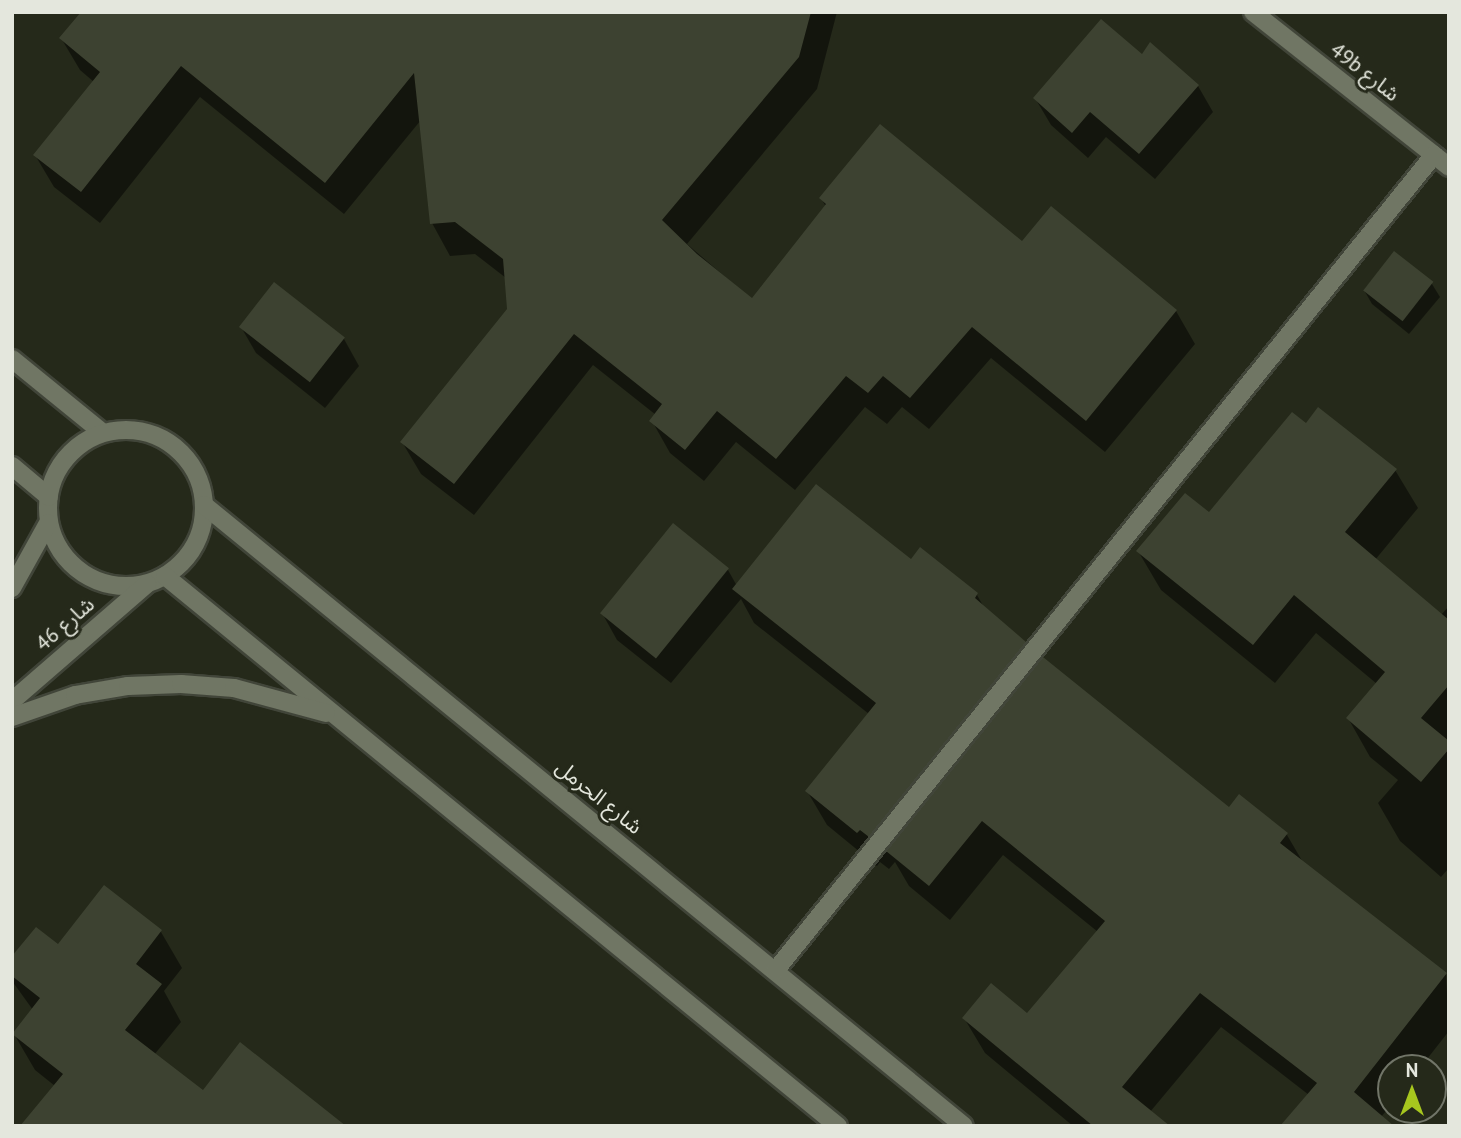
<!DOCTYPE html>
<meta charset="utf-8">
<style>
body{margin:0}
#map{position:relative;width:1461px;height:1138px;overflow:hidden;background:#25291a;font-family:"PT Sans","Noto Sans Arabic",sans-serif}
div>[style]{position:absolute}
.shadow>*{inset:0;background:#0007}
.building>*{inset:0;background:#3d4231;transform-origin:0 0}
.roads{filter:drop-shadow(2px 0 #414539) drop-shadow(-2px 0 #414539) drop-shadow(0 2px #414539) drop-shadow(0 -2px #414539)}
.minor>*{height:18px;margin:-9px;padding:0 9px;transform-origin:9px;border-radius:9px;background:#707664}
.minor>.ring{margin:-9px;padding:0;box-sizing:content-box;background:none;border:18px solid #707664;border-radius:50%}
span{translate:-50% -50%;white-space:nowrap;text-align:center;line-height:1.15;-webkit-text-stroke:6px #25291a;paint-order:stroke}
.street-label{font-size:21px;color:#e4e7dd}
.frame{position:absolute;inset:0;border:14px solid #e4e7dd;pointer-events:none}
.north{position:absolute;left:1377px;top:1054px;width:70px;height:70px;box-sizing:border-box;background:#25291a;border:2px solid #717568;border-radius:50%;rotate:0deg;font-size:19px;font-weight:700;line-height:28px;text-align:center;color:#e4e7dd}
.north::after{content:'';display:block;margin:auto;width:24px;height:32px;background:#a7c71e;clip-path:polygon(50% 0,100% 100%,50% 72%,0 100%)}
</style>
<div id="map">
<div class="shadow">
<div style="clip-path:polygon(551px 12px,837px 12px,817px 89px,687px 244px,752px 300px,826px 207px,821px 198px,1022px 243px,1051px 208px,1176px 311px,1195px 344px,1105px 452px,991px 358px,929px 429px,902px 407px,887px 424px,865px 407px,795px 490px,736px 442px,704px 481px,670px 453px,652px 421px,656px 415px,593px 365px,474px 515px,421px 474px,402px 442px,509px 309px,506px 278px,475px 254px,450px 256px,432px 223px,421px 120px,344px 214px,200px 97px,100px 223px,54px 187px,35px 155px,94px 82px,80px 70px,61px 38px)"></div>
<div style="clip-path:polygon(1142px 57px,1198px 86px,1213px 112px,1155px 179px,1106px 137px,1088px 158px,1051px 125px,1035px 98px)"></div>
<div style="clip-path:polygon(1394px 253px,1432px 284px,1440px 297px,1409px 334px,1372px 304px,1364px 290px)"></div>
<div style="clip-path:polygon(241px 327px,344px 339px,359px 366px,325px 408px,256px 353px)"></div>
<div style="clip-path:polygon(1306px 425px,1395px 470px,1418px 508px,1375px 560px,1441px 615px,1449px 606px,1449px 868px,1441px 877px,1400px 841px,1378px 803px,1398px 780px,1370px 757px,1348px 718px,1377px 684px,1316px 633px,1275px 683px,1161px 590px,1138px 551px,1210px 515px)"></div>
<div style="clip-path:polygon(911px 561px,977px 595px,985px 609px,1024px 644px,1038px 667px,1229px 810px,1240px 797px,1287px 835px,1304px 864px,1446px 974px,1449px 1031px,1420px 1068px,1391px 1068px,1391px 1105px,1381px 1117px,1309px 1095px,1221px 1027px,1150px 1112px,1166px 1126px,1073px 1126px,985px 1053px,964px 1018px,1027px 1015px,1098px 932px,1003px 855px,950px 920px,909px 886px,895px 862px,889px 869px,880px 862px,877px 866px,827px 825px,807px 791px,869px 714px,754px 623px,741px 599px,671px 683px,617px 640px,602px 613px,728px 570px,737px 586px)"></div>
<div style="clip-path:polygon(104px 888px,161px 932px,182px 968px,164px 991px,181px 1022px,154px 1055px,203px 1092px,55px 1086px,35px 1070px,14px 1034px,33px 1010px,12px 981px,12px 959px,58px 946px)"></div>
</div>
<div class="building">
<div style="clip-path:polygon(81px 12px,811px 12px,799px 57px,662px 220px,697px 254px,752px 298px,826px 204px,819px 198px,880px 124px,1022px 241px,1051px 206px,1177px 310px,1086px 421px,972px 327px,910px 398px,883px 376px,868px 393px,846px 376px,776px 459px,717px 411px,685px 450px,649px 421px,662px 404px,574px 334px,454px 484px,400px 442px,507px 309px,503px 259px,455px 222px,430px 224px,414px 73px,325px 183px,181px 66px,81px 192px,33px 155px,100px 72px,59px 38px)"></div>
<div style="clip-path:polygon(1101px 19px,1142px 54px,1150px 42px,1199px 85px,1139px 154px,1090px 112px,1072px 133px,1033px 98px)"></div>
<div style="left:1394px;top:251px;width:50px;height:50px;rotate:38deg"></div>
<div style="left:274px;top:282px;width:90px;height:57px;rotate:38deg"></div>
<div style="clip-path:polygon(1318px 407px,1397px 469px,1345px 532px,1449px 620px,1449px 685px,1421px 718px,1449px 741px,1449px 749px,1421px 782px,1346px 718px,1385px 672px,1294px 595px,1253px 645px,1136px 551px,1185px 493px,1209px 512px,1292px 412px,1306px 423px)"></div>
<div style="clip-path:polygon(816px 484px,911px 559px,920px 547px,978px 593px,975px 598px,1026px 642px,869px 837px,860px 830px,857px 833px,805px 791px,876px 703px,732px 589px)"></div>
<div style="left:673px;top:523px;width:72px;height:116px;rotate:39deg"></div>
<div style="clip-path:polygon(1043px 657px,1229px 807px,1239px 794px,1288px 833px,1280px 843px,1447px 973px,1354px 1092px,1394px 1126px,1280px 1126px,1317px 1083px,1200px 993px,1122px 1087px,1170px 1126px,1093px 1126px,962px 1018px,991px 983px,1027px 1013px,1105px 921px,982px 821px,929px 886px,886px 851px)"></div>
<div style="clip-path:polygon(104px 885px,162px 930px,136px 964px,162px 984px,125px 1030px,203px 1090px,240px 1042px,346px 1126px,20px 1126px,63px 1074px,12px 1034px,40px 998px,12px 976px,12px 956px,36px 927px,58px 944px)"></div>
</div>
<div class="roads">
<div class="minor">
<div style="left:1253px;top:12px;width:250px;rotate:38.3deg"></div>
<div style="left:12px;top:359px;width:117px;rotate:39.1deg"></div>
<div class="ring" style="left:48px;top:430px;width:138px;height:138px"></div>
<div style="left:12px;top:466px;width:48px;rotate:40deg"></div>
<div style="left:204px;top:505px;width:981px;rotate:39.25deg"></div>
<div style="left:165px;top:576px;width:869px;rotate:39.26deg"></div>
<div style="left:12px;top:588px;width:74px;rotate:-61deg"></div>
<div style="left:12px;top:701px;width:179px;rotate:-40.9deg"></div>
<div style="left:12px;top:717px;width:67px;rotate:-19.2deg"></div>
<div style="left:75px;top:695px;width:54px;rotate:-9.6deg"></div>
<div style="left:128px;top:686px;width:53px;rotate:-2.2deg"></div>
<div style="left:181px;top:684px;width:53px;rotate:4.3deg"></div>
<div style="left:234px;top:688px;width:95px;rotate:15.2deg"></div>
<div style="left:775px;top:971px;width:1049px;rotate:-51.08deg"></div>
</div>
</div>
<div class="street-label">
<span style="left:1365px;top:72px;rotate:38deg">49b شارع</span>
<span style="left:65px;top:624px;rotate:-41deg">شارع 46</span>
<span style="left:599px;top:797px;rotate:39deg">شارع الحرمل</span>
</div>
<div class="frame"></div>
<div class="north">N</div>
</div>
